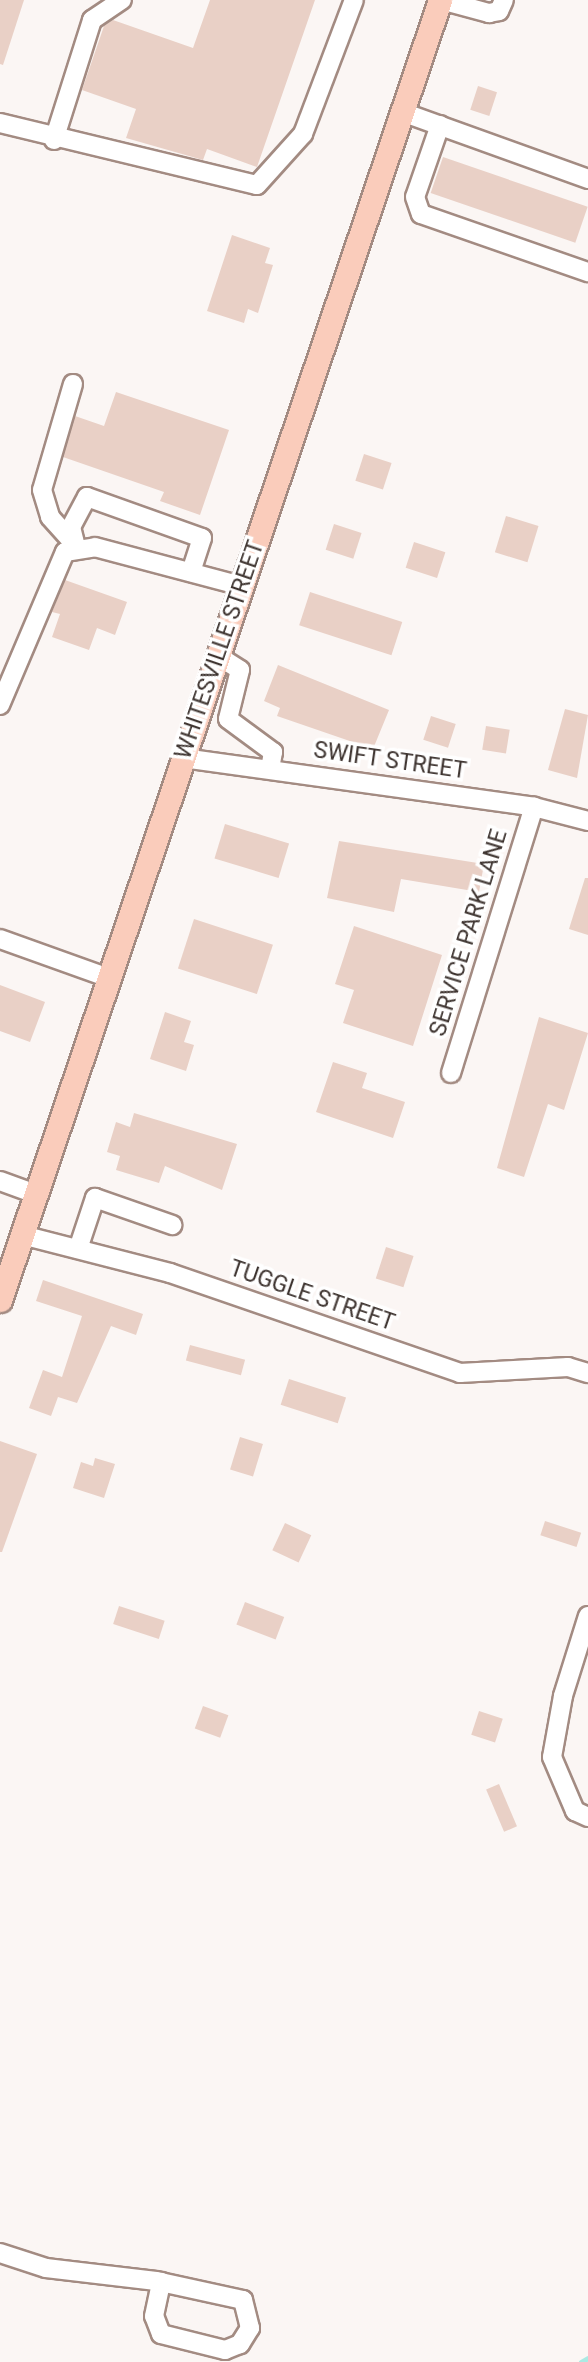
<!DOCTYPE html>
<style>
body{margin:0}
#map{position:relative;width:588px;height:2362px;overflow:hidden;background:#fbf6f4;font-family:Roboto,sans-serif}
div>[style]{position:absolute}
.stream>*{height:5px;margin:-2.5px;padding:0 2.5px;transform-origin:2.5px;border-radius:2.5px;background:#abeae3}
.building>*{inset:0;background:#e9d0c6;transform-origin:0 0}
.roads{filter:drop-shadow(2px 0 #a38b82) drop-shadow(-2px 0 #a38b82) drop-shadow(0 2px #a38b82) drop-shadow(0 -2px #a38b82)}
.minor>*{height:18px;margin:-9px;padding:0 9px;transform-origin:9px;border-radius:9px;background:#fff}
.major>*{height:23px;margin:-11.5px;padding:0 11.5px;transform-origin:11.5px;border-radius:11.5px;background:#faccbb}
span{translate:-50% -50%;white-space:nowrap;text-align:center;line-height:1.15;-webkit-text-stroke:7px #fff;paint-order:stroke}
.street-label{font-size:23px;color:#3d332f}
</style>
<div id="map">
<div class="stream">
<div style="left:581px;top:2362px;width:8px;rotate:-30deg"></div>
</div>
<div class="building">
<div style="clip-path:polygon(0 0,24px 0,3px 65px,0 64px)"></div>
<div style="clip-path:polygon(210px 0,315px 0,257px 167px,207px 149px,203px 160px,126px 138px,136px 109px,82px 90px,104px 26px,113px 20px,193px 48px)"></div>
<div style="left:478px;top:86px;width:20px;height:25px;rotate:18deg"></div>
<div style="left:443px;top:157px;width:153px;height:38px;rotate:19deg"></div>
<div style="clip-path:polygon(232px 235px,270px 248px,265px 263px,273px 265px,258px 313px,248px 309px,244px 323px,207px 311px)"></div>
<div style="clip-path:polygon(116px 392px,229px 430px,200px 515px,160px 501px,164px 492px,63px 457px,75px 416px,104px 426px)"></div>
<div style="left:364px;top:454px;width:29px;height:28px;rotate:18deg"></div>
<div style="left:506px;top:516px;width:34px;height:38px;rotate:17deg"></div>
<div style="left:334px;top:524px;width:29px;height:27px;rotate:18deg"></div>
<div style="left:414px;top:542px;width:33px;height:27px;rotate:18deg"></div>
<div style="clip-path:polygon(65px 580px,127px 602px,115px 635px,97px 628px,89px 650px,52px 637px,60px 614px,52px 612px)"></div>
<div style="left:310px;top:592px;width:97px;height:35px;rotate:18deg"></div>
<div style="clip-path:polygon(278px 665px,389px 710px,373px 749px,277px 716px,280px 708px,264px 701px)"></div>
<div style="clip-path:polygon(565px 709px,588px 715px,577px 778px,548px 770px)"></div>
<div style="left:431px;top:716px;width:26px;height:25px;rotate:18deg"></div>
<div style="left:486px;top:726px;width:24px;height:24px;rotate:9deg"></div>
<div style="left:225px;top:824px;width:67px;height:36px;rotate:17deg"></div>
<div style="clip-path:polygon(339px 841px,484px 864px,479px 892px,401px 879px,394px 912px,327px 898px)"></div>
<div style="clip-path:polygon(585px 878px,588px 878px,588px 935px,569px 929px)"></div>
<div style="left:194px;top:919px;width:83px;height:52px;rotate:18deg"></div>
<div style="clip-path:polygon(354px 926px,442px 955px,413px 1046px,343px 1023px,354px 990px,335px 984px)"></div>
<div style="clip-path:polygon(0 985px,45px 1002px,30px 1042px,0 1031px)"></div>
<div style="clip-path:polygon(165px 1012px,191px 1021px,184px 1042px,194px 1045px,186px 1071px,150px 1059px)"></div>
<div style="clip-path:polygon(539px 1017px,588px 1033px,564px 1110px,548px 1104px,524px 1177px,497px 1168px)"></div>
<div style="clip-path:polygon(333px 1062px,367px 1073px,362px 1088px,405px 1102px,393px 1138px,316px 1112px)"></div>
<div style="clip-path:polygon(134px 1113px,237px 1144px,222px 1190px,165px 1166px,159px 1183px,116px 1170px,120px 1156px,107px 1152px,116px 1122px,130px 1127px)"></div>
<div style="left:386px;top:1247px;width:29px;height:33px;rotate:18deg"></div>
<div style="clip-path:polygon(43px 1280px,143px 1314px,136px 1335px,111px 1326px,77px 1403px,58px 1397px,51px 1416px,29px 1408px,43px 1370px,62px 1377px,82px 1316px,36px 1301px)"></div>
<div style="left:190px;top:1345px;width:57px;height:16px;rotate:15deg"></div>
<div style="left:289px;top:1379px;width:60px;height:27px;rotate:18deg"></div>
<div style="left:240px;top:1437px;width:24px;height:34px;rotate:17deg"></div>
<div style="clip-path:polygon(0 1441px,37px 1454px,2px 1552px,0 1552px)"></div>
<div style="clip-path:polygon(95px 1458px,115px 1464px,104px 1498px,73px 1488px,81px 1462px,93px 1466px)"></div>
<div style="left:545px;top:1521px;width:38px;height:15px;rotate:18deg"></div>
<div style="left:285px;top:1523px;width:29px;height:30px;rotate:25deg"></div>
<div style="left:245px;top:1602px;width:42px;height:24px;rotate:21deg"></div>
<div style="left:119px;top:1606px;width:48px;height:19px;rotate:18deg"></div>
<div style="left:203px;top:1706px;width:27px;height:24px;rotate:20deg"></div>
<div style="left:479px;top:1711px;width:25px;height:25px;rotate:18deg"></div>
<div style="left:499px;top:1784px;width:46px;height:14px;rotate:67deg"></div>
</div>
<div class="roads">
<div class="minor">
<div style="left:441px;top:0;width:50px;rotate:15.2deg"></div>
<div style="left:489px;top:13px;width:10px;rotate:-11deg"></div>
<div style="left:499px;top:11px;width:12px;rotate:-66deg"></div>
<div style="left:402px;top:112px;width:198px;rotate:19.8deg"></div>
<div style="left:0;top:123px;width:264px;rotate:13.6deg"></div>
<div style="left:257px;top:185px;width:69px;rotate:-48deg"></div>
<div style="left:303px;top:134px;width:143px;rotate:-69.2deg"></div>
<div style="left:440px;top:125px;width:76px;rotate:109.1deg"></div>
<div style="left:415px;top:197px;width:18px;rotate:71deg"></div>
<div style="left:421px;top:214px;width:177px;rotate:19.2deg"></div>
<div style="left:54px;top:140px;width:126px;rotate:-72.4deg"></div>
<div style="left:92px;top:20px;width:36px;rotate:-34deg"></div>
<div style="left:73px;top:384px;width:110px;rotate:106.3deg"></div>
<div style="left:42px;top:490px;width:28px;rotate:73deg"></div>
<div style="left:50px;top:517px;width:36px;rotate:48deg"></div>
<div style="left:76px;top:547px;width:21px;rotate:-104deg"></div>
<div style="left:71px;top:527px;width:34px;rotate:-62deg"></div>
<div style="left:87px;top:497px;width:122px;rotate:19.6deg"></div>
<div style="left:202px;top:538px;width:36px;rotate:108deg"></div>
<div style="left:218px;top:656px;width:26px;rotate:32deg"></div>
<div style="left:240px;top:670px;width:50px;rotate:103.8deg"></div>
<div style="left:228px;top:719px;width:56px;rotate:36.3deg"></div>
<div style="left:273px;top:752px;width:17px;rotate:100deg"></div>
<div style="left:0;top:705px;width:166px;rotate:-67deg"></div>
<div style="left:65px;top:552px;width:30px;rotate:-9deg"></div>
<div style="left:95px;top:547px;width:152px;rotate:14.9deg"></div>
<div style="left:183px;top:758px;width:354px;rotate:7.9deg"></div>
<div style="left:534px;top:807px;width:56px;rotate:14.5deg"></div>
<div style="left:0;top:939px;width:116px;rotate:19.7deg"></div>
<div style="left:451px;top:1073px;width:279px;rotate:-72.7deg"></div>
<div style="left:0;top:1181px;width:38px;rotate:20deg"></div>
<div style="left:22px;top:1235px;width:153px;rotate:14.4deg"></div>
<div style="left:170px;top:1273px;width:307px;rotate:19deg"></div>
<div style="left:460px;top:1373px;width:108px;rotate:-3.2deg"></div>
<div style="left:568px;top:1367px;width:21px;rotate:17deg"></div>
<div style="left:78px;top:1249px;width:54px;rotate:-71.6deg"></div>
<div style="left:95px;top:1198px;width:82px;rotate:19.3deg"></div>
<div style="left:588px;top:1616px;width:84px;rotate:107.4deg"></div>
<div style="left:563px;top:1696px;width:62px;rotate:100.2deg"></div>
<div style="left:552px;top:1757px;width:59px;rotate:66.9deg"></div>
<div style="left:575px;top:1811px;width:14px;rotate:25deg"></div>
<div style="left:0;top:2253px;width:48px;rotate:18.1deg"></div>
<div style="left:46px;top:2268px;width:111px;rotate:6.7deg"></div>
<div style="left:156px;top:2281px;width:89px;rotate:12.3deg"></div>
<div style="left:243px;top:2300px;width:29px;rotate:76deg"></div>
<div style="left:250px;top:2328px;width:19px;rotate:122deg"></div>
<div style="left:240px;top:2344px;width:16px;rotate:158deg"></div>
<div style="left:225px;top:2350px;width:66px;rotate:-166deg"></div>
<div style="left:161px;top:2334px;width:19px;rotate:-111deg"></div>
<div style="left:154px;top:2316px;width:35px;rotate:-78deg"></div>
</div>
<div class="major">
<div style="left:0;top:1300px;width:1372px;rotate:-71.3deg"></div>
</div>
</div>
<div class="street-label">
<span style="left:220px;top:650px;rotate:-71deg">WHITESVILLE STREET</span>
<span style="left:390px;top:761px;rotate:8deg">SWIFT STREET</span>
<span style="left:469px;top:933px;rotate:-73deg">SERVICE PARK LANE</span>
<span style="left:312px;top:1296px;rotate:19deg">TUGGLE STREET</span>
</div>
</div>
